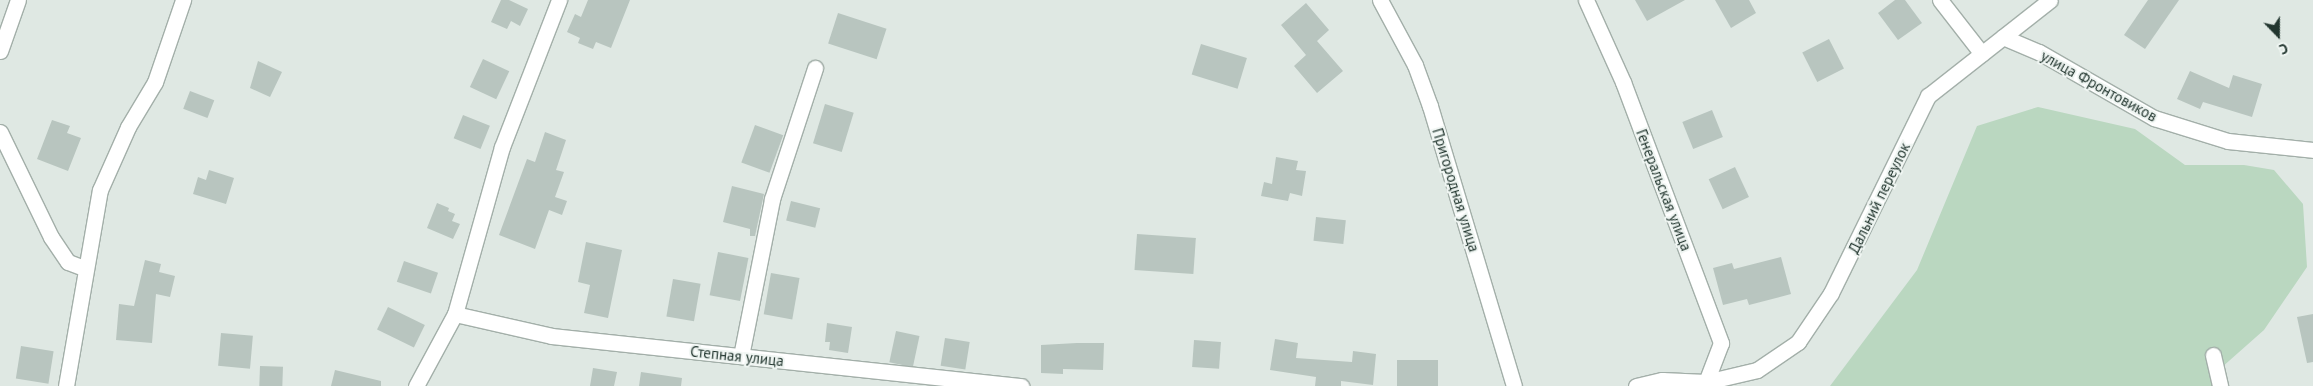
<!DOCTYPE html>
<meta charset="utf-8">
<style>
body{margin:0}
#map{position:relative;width:2313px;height:386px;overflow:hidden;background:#dfe8e3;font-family:"PT Sans",sans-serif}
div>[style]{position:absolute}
.green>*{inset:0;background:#bad7c0}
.building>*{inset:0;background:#b8c5bf;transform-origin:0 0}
.roads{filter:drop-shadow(1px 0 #a3afa9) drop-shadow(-1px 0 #a3afa9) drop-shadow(0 1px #a3afa9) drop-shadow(0 -1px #a3afa9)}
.minor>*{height:15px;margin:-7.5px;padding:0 7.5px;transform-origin:7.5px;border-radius:7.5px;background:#fff}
span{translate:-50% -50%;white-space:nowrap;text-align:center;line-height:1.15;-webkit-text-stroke:4px #eff5f2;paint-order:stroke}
.street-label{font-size:15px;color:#22362f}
.north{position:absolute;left:2253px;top:10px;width:50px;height:50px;-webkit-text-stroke:4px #eff5f2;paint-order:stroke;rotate:158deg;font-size:14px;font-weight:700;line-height:20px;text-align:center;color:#22362f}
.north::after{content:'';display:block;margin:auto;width:18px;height:22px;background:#22362f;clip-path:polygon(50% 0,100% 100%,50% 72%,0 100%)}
</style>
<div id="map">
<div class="green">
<div style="clip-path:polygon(2038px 107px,2135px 129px,2185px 165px,2244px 165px,2274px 170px,2303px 204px,2307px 267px,2264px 330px,2221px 368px,2227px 386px,1830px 386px,1917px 270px,1977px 126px)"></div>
</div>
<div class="building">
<div style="clip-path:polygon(501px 0,509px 0,528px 9px,520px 26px,511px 21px,507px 29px,491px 22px)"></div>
<div style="clip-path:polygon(588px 0,630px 0,611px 48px,596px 42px,593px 49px,578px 43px,580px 38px,567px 32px,575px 14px,581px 17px)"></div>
<div style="clip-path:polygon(1635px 0,1685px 0,1647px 21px)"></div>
<div style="clip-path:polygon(1715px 0,1749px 0,1756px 13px,1731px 28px)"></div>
<div style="clip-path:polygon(1895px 0,1905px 0,1922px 23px,1898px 40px,1878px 13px)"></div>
<div style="clip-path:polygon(2148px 0,2179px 0,2145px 49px,2124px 35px)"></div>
<div style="clip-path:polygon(1306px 3px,1329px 30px,1317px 41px,1343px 71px,1317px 93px,1294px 66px,1306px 55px,1281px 25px)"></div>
<div style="left:838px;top:13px;width:51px;height:32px;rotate:18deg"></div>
<div style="left:1829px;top:39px;width:33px;height:30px;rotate:63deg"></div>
<div style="left:1201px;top:44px;width:48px;height:32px;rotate:17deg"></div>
<div style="left:483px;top:59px;width:29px;height:31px;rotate:25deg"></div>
<div style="clip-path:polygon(258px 61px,282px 72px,270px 97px,250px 88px)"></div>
<div style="clip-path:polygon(2190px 71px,2229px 88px,2233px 75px,2262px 84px,2252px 117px,2203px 102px,2200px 109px,2177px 99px)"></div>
<div style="left:190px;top:91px;width:26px;height:19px;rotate:21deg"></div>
<div style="left:825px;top:104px;width:30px;height:41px;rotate:17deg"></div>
<div style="left:1712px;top:110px;width:29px;height:32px;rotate:68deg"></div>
<div style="left:463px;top:115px;width:29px;height:25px;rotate:22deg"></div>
<div style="clip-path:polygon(52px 120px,70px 126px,67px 133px,81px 138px,68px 171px,37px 159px)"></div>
<div style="left:755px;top:125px;width:30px;height:40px;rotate:20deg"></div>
<div style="clip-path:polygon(545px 132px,566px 140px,556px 170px,564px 172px,555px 197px,567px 201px,562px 215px,549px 210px,535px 249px,499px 235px,527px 159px,535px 162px)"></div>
<div style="clip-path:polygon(1276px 157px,1298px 161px,1296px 170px,1306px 171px,1302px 196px,1290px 193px,1288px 201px,1261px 196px,1264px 182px,1272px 184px)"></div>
<div style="left:1735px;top:167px;width:33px;height:29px;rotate:65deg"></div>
<div style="clip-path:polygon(209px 170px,234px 178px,226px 204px,193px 194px,198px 177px,206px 180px)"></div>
<div style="clip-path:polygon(732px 186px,764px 194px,755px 236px,750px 236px,750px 229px,723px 222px)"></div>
<div style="left:791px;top:201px;width:30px;height:20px;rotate:14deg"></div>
<div style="clip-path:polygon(437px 203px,449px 208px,448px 211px,455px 214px,452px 221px,460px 224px,453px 239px,427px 228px)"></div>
<div style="left:1316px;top:217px;width:30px;height:24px;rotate:6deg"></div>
<div style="left:1137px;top:234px;width:59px;height:36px;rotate:4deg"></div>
<div style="clip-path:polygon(586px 242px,622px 250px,608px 318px,584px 313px,590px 285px,578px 282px)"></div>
<div style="left:718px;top:252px;width:31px;height:44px;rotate:11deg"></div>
<div style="clip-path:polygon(1781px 257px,1791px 294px,1749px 305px,1747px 299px,1723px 305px,1713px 268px,1732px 263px,1734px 269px)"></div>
<div style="clip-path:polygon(145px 260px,161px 264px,159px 272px,175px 276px,170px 297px,156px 294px,152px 343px,116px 340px,119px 304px,134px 306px)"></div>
<div style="left:404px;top:261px;width:36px;height:22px;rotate:19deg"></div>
<div style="left:771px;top:273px;width:29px;height:42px;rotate:10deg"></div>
<div style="left:673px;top:279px;width:28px;height:38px;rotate:10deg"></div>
<div style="left:388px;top:307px;width:41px;height:25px;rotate:26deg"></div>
<div style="clip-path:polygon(2313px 314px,2313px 362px,2307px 363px,2297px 317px)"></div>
<div style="clip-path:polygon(827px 323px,852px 327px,848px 353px,829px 350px,830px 342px,825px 342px)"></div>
<div style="left:896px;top:331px;width:24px;height:32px;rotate:12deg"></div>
<div style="left:221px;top:333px;width:32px;height:33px;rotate:5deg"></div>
<div style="left:945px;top:338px;width:25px;height:28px;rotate:9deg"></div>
<div style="clip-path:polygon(1275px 339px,1298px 343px,1296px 358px,1352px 362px,1353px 351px,1376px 354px,1373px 385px,1341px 381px,1341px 386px,1315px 386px,1316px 377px,1270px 370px)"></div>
<div style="left:1194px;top:340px;width:27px;height:27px;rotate:4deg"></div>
<div style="clip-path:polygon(1077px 343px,1104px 343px,1103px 370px,1063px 369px,1063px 374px,1041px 373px,1041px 345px)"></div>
<div style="left:21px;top:346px;width:33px;height:33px;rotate:9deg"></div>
<div style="left:1438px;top:360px;width:26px;height:41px;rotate:90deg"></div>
<div style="left:260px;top:366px;width:23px;height:20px;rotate:2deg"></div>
<div style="clip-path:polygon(593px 368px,617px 372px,614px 386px,590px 386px)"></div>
<div style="clip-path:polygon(335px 370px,381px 381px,381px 386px,331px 386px)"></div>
<div style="clip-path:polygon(641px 372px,682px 378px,681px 386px,639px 386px)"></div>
</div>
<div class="roads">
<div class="minor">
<div style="left:1380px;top:0;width:74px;rotate:61.7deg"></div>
<div style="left:1415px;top:65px;width:44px;rotate:69.9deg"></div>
<div style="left:1430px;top:106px;width:292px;rotate:73.3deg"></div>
<div style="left:1586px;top:0;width:90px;rotate:65.7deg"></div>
<div style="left:1623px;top:82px;width:279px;rotate:69.4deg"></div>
<div style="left:1721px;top:343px;width:42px;rotate:111deg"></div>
<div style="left:1940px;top:0;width:68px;rotate:52.1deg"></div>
<div style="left:2003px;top:37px;width:39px;rotate:23deg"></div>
<div style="left:2039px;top:52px;width:133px;rotate:29.9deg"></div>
<div style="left:2154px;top:118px;width:77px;rotate:17.3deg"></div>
<div style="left:2228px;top:141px;width:85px;rotate:6deg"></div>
<div style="left:0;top:51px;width:54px;rotate:-70.6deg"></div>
<div style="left:0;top:132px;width:117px;rotate:64.1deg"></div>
<div style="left:51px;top:237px;width:30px;rotate:56deg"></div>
<div style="left:68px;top:262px;width:17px;rotate:21deg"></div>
<div style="left:455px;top:314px;width:99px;rotate:12.8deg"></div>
<div style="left:552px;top:336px;width:472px;rotate:6.1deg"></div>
<div style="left:2213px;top:355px;width:32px;rotate:77deg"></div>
<div style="left:741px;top:356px;width:160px;rotate:-78.8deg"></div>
<div style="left:772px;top:199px;width:138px;rotate:-71.8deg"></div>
<div style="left:66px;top:386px;width:199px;rotate:-80.2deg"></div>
<div style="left:100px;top:190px;width:69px;rotate:-66deg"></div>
<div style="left:128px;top:127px;width:52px;rotate:-59deg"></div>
<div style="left:155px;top:82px;width:87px;rotate:-71.1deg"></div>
<div style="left:416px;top:386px;width:82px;rotate:-61.6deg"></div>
<div style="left:455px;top:314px;width:173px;rotate:-74.3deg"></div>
<div style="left:502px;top:147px;width:158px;rotate:-68.8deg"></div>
<div style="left:1636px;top:386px;width:27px;rotate:-13deg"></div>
<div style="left:1662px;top:380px;width:44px;rotate:2.6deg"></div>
<div style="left:1706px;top:382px;width:52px;rotate:-13.2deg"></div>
<div style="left:1757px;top:370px;width:50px;rotate:-34.3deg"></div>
<div style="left:1798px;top:342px;width:59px;rotate:-56deg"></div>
<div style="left:1831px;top:293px;width:220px;rotate:-63.8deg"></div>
<div style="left:1928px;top:96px;width:155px;rotate:-38.2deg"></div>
</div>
</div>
<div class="street-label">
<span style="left:2099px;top:86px;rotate:29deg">улица Фронтовиков</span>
<span style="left:1456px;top:190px;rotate:73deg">Пригородная улица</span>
<span style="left:1664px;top:190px;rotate:69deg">Генеральская улица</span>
<span style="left:1879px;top:198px;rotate:-64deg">Дальний переулок</span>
<span style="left:737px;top:356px;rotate:6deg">Степная улица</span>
</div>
<div class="north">С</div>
</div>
